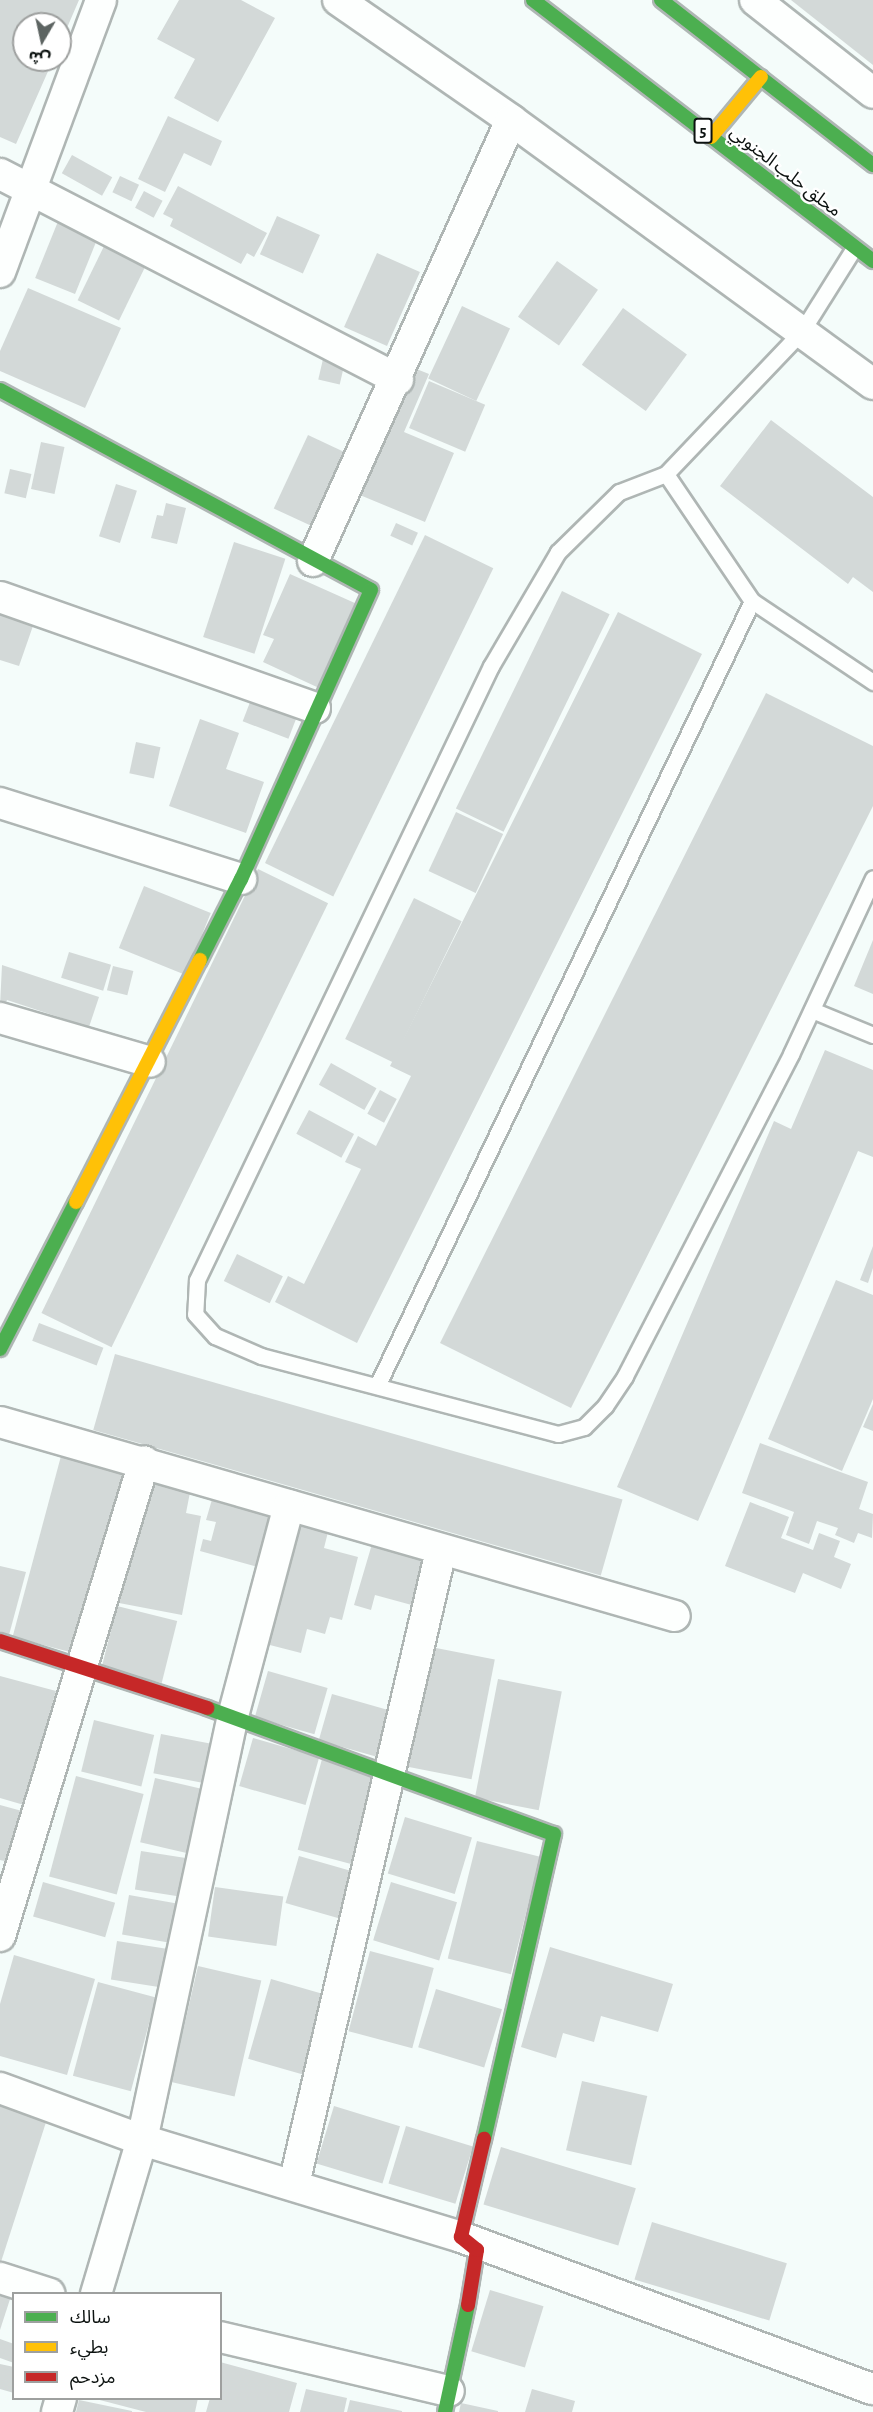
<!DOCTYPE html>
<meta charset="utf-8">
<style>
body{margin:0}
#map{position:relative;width:873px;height:2412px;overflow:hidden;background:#f4fcfa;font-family:"Alegreya Sans","Noto Sans Arabic",sans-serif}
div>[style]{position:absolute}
.building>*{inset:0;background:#d3d9d8;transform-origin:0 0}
.roads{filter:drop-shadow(2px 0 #afb6b4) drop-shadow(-2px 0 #afb6b4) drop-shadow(0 2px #afb6b4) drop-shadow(0 -2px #afb6b4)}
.lane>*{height:15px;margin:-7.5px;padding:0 7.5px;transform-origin:7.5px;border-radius:7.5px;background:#fdfffe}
.street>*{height:30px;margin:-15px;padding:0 15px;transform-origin:15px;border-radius:15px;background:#fdfffe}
.fast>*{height:14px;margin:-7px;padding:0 7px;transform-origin:7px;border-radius:7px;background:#4caf50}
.slow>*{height:14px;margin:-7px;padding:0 7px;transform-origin:7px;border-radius:7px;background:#ffc107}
.jam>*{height:14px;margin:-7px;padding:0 7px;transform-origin:7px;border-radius:7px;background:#c62828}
span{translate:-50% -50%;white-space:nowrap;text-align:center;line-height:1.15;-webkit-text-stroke:5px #fff;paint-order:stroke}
.shield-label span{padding:2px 4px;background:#fff;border:2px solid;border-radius:4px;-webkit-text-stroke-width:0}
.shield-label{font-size:16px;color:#0c1210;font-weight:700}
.street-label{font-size:18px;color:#0c1210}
.legend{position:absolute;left:12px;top:2292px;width:210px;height:108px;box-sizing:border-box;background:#fff;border:2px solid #9ea09f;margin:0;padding:8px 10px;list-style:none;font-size:18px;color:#0c1210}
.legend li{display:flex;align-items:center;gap:12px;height:30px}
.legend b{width:30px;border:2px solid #9ea09f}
.north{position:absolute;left:12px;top:12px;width:60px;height:60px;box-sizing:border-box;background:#fff;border:2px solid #9ea09f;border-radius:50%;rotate:189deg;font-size:16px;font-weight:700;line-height:24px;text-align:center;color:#0c1210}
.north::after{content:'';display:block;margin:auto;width:21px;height:27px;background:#5d6462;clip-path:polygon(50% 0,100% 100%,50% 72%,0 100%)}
</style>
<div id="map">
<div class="building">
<div style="clip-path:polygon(0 0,79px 0,60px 44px,60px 24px,24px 24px,24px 60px,53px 60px,16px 144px,0 137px)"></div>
<div style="clip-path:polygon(179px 0,241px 0,275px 18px,218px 122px,174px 98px,195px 59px,157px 39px)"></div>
<div style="clip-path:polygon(791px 0,873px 0,873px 65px)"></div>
<div style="clip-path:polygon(168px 116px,222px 141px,211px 166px,184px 153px,165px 192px,138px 179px)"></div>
<div style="left:72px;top:155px;width:46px;height:21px;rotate:29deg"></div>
<div style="left:120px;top:176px;width:21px;height:18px;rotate:25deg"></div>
<div style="clip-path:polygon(178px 186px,267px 233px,254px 257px,247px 253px,241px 264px,170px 226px,173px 219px,163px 214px)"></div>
<div style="left:144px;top:191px;width:21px;height:19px;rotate:28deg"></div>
<div style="left:61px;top:214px;width:43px;height:69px;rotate:22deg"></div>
<div style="left:277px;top:216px;width:47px;height:42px;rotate:24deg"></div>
<div style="left:107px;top:240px;width:46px;height:67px;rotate:26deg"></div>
<div style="left:377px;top:253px;width:47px;height:81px;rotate:24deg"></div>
<div style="left:557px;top:261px;width:50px;height:68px;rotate:35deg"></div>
<div style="clip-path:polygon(28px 288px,121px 328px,85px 408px,0 371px,0 351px)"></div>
<div style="left:462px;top:306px;width:53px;height:80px;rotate:25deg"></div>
<div style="left:623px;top:308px;width:79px;height:70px;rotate:36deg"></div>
<div style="left:323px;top:359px;width:22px;height:21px;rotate:13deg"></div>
<div style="clip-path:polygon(409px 366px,429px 374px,404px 432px,454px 453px,425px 522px,355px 493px)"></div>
<div style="left:429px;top:381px;width:61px;height:51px;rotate:23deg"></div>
<div style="clip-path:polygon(771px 420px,873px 497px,873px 592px,853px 577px,848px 584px,720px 486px)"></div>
<div style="left:308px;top:435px;width:40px;height:81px;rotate:25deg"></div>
<div style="left:41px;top:442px;width:24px;height:48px;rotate:12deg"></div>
<div style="left:10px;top:469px;width:22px;height:25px;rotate:13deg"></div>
<div style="left:116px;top:484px;width:22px;height:55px;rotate:18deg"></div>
<div style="clip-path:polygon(166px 503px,186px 508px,177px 544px,151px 538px,157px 515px,163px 516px)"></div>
<div style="left:396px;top:523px;width:24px;height:14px;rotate:24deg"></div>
<div style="left:425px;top:535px;width:76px;height:365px;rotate:26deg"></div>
<div style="left:234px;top:542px;width:54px;height:100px;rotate:18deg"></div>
<div style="clip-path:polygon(290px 574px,357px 604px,319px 688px,263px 662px,274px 639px,263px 635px)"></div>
<div style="left:562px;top:591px;width:53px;height:242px;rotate:26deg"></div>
<div style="clip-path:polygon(0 612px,34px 623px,19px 666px,0 660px)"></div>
<div style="clip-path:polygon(618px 612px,702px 654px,357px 1343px,275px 1302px,288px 1276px,304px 1284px,361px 1169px,345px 1162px,358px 1136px,376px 1146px,411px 1076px,390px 1066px)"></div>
<div style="clip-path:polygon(766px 693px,873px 746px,873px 806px,571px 1408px,440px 1343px)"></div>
<div style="left:252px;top:697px;width:49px;height:26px;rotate:21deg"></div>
<div style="clip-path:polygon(200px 719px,239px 733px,226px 769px,264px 782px,246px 833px,169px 806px)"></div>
<div style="left:136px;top:742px;width:25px;height:32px;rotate:12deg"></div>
<div style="left:456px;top:812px;width:52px;height:65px;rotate:25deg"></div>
<div style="left:258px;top:869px;width:78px;height:494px;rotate:26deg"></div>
<div style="left:144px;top:886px;width:72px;height:67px;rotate:22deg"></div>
<div style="left:414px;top:898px;width:53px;height:157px;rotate:26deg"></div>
<div style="clip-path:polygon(873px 940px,873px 994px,854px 986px)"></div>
<div style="left:69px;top:952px;width:44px;height:27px;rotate:17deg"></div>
<div style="clip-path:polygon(2px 965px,99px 997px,89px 1027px,7px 1000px,4px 1008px,0 1006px)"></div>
<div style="left:113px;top:966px;width:21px;height:25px;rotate:14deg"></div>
<div style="clip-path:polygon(825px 1050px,873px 1070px,873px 1157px,858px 1151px,698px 1521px,617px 1487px,774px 1121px,791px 1129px)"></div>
<div style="left:331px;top:1063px;width:52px;height:25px;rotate:29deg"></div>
<div style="left:380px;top:1090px;width:19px;height:27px;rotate:28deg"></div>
<div style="left:309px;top:1110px;width:51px;height:27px;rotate:28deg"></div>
<div style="clip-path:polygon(873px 1246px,873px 1268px,868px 1283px,860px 1280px)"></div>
<div style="left:237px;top:1254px;width:51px;height:30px;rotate:26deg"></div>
<div style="clip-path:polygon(836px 1280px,873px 1295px,873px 1399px,842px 1471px,768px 1439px)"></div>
<div style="left:39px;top:1323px;width:69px;height:19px;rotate:21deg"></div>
<div style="left:115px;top:1354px;width:528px;height:79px;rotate:16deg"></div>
<div style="clip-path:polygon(873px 1404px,873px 1431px,863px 1427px)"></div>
<div style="clip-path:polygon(760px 1443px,868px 1482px,859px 1509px,873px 1514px,872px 1538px,858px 1533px,854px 1543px,835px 1535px,838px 1528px,817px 1521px,809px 1544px,786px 1535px,794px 1512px,742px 1493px)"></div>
<div style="left:61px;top:1456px;width:66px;height:187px;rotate:15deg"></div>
<div style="clip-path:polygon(144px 1473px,192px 1482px,186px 1513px,201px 1516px,182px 1615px,119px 1603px)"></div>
<div style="clip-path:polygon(213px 1496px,273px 1512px,258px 1567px,200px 1551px,203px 1539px,211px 1541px,216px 1522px,206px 1520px)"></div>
<div style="clip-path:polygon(750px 1502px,789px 1517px,781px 1538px,813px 1550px,819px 1533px,840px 1541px,834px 1557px,851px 1564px,841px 1589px,803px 1573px,795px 1593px,725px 1566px)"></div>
<div style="clip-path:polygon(299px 1516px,330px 1524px,324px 1548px,358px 1557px,342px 1620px,330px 1617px,325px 1634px,307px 1629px,301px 1653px,266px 1644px)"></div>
<div style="clip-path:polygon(372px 1544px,432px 1561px,419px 1607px,375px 1595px,371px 1610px,354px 1605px)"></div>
<div style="clip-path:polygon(0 1566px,26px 1572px,9px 1635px,0 1633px)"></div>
<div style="left:117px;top:1606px;width:62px;height:64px;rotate:14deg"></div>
<div style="left:431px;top:1647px;width:65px;height:122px;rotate:11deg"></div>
<div style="left:268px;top:1671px;width:62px;height:48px;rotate:16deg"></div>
<div style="clip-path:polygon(0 1676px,56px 1691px,24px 1805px,0 1798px)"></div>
<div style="left:498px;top:1679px;width:65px;height:121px;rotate:11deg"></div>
<div style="left:332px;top:1694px;width:62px;height:48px;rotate:16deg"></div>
<div style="left:94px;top:1720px;width:62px;height:53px;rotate:14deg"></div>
<div style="left:161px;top:1734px;width:59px;height:40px;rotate:11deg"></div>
<div style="left:253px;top:1738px;width:69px;height:50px;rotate:16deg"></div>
<div style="left:322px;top:1759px;width:63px;height:94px;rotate:15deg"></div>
<div style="left:76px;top:1776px;width:70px;height:104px;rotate:15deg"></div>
<div style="left:155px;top:1778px;width:52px;height:66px;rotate:13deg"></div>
<div style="clip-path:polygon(0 1805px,22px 1811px,9px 1862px,0 1860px)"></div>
<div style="left:405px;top:1817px;width:70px;height:59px;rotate:17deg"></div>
<div style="left:477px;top:1841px;width:65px;height:121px;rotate:14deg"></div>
<div style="left:141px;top:1851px;width:50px;height:39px;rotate:9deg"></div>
<div style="left:299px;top:1856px;width:68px;height:49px;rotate:16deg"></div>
<div style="left:43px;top:1882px;width:75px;height:36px;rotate:16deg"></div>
<div style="left:391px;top:1882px;width:69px;height:61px;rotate:17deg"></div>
<div style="left:215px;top:1887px;width:69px;height:50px;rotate:8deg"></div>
<div style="left:129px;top:1895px;width:50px;height:40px;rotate:10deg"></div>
<div style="left:117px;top:1941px;width:50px;height:39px;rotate:9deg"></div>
<div style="clip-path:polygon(550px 1947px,673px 1984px,658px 2032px,601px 2016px,594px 2042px,563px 2033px,556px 2058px,521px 2047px)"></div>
<div style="left:370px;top:1951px;width:66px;height:83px;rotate:15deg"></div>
<div style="clip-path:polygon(14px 1955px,95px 1979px,67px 2075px,0 2056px,0 2004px)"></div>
<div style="left:198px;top:1966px;width:65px;height:119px;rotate:13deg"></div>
<div style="left:271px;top:1979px;width:66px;height:83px;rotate:16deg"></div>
<div style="left:98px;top:1982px;width:60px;height:97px;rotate:15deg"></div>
<div style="left:436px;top:1989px;width:69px;height:61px;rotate:17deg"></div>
<div style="left:582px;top:2081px;width:67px;height:71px;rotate:13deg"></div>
<div style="clip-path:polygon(0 2100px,48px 2116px,0 2265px)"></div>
<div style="left:334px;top:2106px;width:69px;height:60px;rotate:17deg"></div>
<div style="left:406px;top:2126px;width:70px;height:60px;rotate:17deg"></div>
<div style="left:501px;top:2147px;width:141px;height:60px;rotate:17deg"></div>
<div style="left:652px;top:2222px;width:141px;height:60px;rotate:17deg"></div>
<div style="clip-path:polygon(0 2289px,12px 2293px,0 2330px)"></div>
<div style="left:490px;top:2290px;width:56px;height:64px;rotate:17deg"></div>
<div style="clip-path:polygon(0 2339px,14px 2344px,14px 2363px,0 2358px)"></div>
<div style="clip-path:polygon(220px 2362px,297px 2383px,289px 2412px,206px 2412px,210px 2398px,220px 2398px)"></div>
<div style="clip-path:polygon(0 2364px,14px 2367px,14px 2393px,0 2389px)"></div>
<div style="clip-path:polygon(306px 2389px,347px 2398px,344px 2412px,300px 2412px)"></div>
<div style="clip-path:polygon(532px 2389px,575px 2401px,572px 2412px,525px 2412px)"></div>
<div style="clip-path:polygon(92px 2398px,198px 2398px,195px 2412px,146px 2412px)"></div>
<div style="clip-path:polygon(79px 2400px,132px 2411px,132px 2412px,76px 2412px)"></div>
<div style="clip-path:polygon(350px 2400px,402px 2411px,402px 2412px,347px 2412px)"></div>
<div style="clip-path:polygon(461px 2403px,498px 2411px,498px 2412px,459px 2412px)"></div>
</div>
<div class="roads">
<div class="lane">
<div style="left:854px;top:248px;width:98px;rotate:122.1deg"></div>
<div style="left:802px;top:331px;width:197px;rotate:133.6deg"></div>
<div style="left:666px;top:474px;width:50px;rotate:159deg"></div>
<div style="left:619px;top:492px;width:86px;rotate:135.5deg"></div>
<div style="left:558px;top:552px;width:132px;rotate:120.4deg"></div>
<div style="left:491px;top:666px;width:681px;rotate:115.59deg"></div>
<div style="left:197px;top:1280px;width:34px;rotate:93deg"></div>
<div style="left:195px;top:1314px;width:30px;rotate:48deg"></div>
<div style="left:215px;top:1336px;width:50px;rotate:23.5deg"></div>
<div style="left:261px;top:1356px;width:307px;rotate:14.7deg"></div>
<div style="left:558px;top:1434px;width:27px;rotate:-15deg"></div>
<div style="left:584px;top:1427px;width:30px;rotate:-45deg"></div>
<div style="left:605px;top:1406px;width:36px;rotate:-56deg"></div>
<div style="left:625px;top:1376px;width:362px;rotate:-62.7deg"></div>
<div style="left:791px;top:1054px;width:194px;rotate:-65deg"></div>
<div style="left:666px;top:474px;width:153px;rotate:55.9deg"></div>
<div style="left:752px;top:601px;width:146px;rotate:33.8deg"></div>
<div style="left:812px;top:1010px;width:66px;rotate:22.3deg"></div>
<div style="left:377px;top:1386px;width:870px;rotate:-64.47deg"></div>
</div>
<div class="street">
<div style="left:338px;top:0;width:211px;rotate:34.7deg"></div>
<div style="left:511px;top:120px;width:448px;rotate:36.1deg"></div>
<div style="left:755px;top:0;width:150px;rotate:38.2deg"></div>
<div style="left:0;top:174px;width:448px;rotate:27.3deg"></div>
<div style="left:0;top:272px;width:290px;rotate:-69.6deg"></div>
<div style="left:313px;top:561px;width:483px;rotate:-65.8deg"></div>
<div style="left:0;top:597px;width:334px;rotate:19.4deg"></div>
<div style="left:0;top:803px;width:253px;rotate:17.5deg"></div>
<div style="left:0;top:1018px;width:156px;rotate:16.3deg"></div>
<div style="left:0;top:1422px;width:702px;rotate:16.04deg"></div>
<div style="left:0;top:1936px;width:496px;rotate:-73.1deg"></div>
<div style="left:0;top:2088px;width:151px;rotate:20.1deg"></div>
<div style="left:142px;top:2140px;width:333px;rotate:16.9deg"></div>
<div style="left:461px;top:2237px;width:439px;rotate:20.3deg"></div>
<div style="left:294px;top:2184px;width:650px;rotate:-76.93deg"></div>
<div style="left:0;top:2278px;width:52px;rotate:17.7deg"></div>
<div style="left:96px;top:2294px;width:161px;rotate:-73.4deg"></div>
<div style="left:142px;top:2140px;width:434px;rotate:-77.9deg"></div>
<div style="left:233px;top:1716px;width:218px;rotate:-75.1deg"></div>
<div style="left:220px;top:2337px;width:235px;rotate:13.3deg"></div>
<div style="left:57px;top:2412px;width:15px;rotate:-74deg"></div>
</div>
<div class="fast">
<div style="left:533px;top:0;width:429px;rotate:37.5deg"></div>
<div style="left:661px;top:0;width:269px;rotate:37.9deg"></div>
<div style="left:0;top:390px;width:421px;rotate:28.3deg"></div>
<div style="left:371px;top:590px;width:317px;rotate:114.2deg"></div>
<div style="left:241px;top:879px;width:91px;rotate:116.8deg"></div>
<div style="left:0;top:1349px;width:165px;rotate:-62.7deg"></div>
<div style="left:207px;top:1708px;width:369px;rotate:20deg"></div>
<div style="left:554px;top:1834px;width:313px;rotate:102.9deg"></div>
<div style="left:445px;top:2412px;width:109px;rotate:-77.9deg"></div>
</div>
<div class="slow">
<div style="left:711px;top:137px;width:78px;rotate:-50.2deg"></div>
<div style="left:76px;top:1202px;width:272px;rotate:-62.9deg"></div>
</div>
<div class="jam">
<div style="left:0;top:1641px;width:218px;rotate:17.9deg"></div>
<div style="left:468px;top:2305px;width:56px;rotate:-80.7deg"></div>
<div style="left:477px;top:2250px;width:21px;rotate:-141deg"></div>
<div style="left:461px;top:2237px;width:101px;rotate:-76.8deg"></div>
</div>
</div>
<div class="shield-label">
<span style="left:703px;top:131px">5</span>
</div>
<div class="street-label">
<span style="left:785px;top:172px;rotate:38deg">محلق حلب الجنوبي</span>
</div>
<ul class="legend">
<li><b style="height:8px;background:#4caf50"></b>سالك</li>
<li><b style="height:8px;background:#ffc107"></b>بطيء</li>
<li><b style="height:8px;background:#c62828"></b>مزدحم</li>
</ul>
<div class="north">ش</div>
</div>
